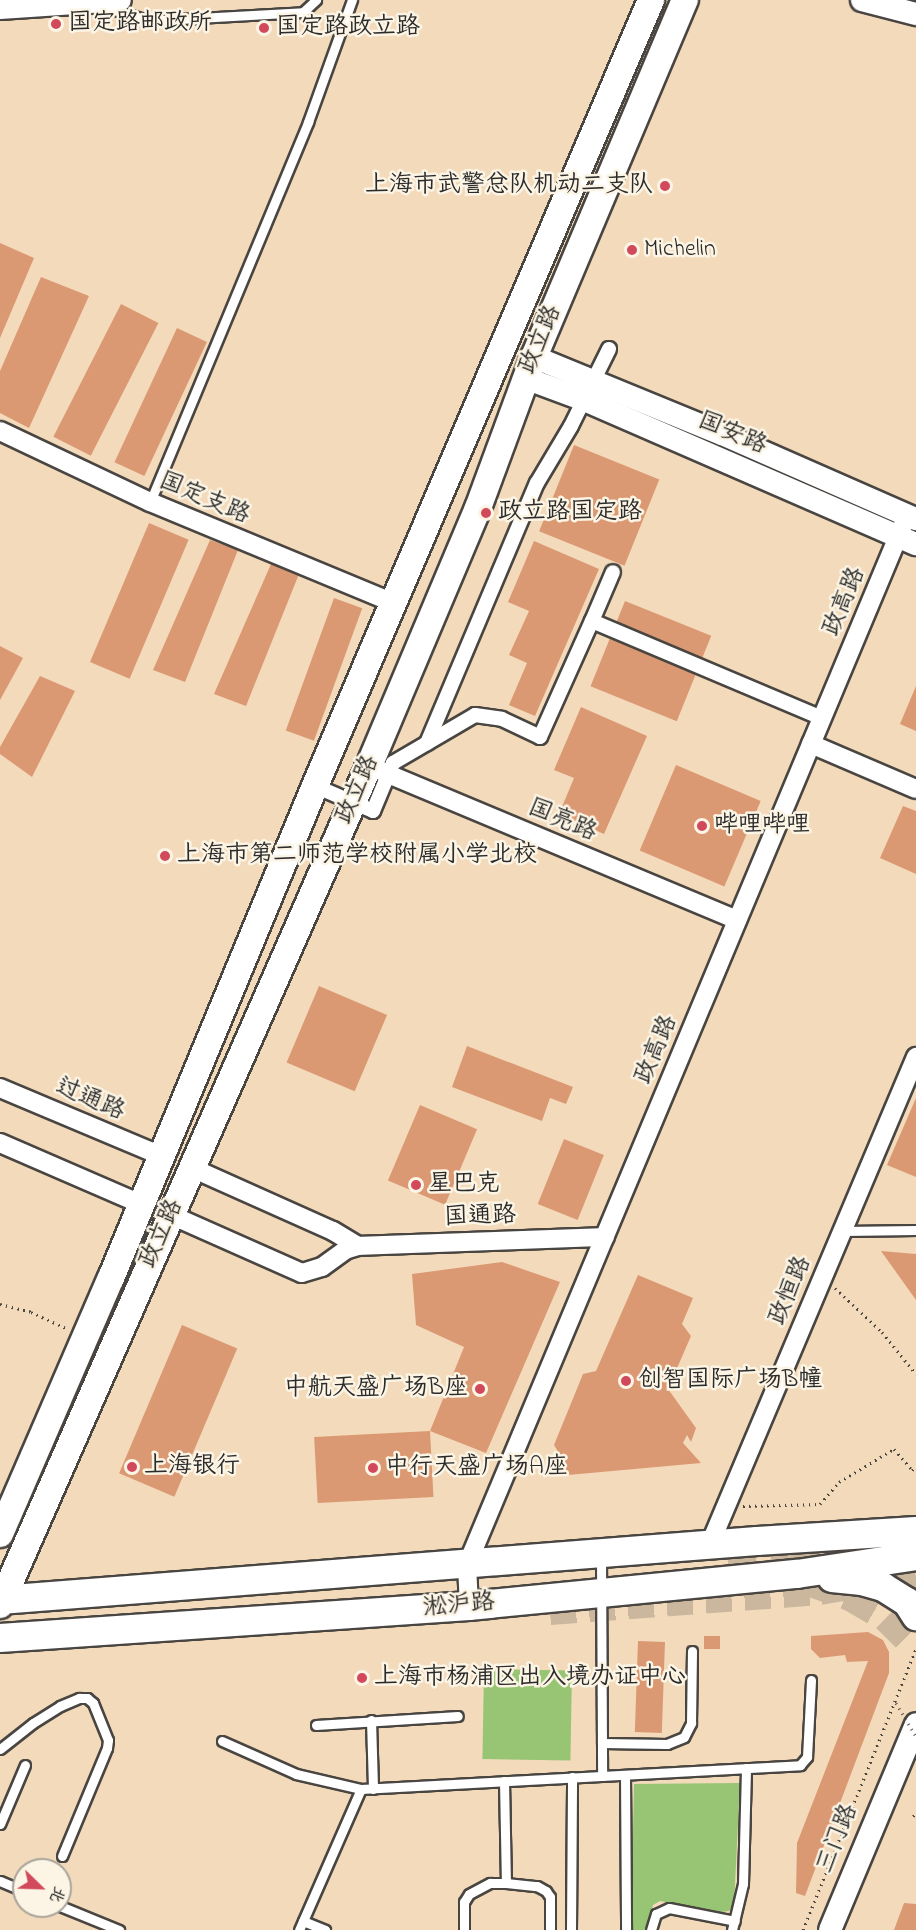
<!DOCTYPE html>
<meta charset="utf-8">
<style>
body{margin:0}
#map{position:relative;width:916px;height:1930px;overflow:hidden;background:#f3dabb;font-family:"Indie Flower","LXGW WenKai TC",sans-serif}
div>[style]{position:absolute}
.green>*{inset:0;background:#97c574;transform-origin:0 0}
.building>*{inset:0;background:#db9973;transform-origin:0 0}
.secondary-tunnel>*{height:26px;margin-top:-13px;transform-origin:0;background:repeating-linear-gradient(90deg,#cbb79e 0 26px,transparent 0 39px)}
.primary-tunnel>*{height:28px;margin-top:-14px;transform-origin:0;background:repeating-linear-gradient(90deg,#cbb79e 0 28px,transparent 0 42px)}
.path>*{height:3px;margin-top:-1.5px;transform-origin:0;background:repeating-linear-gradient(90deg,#494541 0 1.5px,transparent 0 6px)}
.roads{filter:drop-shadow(2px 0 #494541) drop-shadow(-2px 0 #494541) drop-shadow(0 2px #494541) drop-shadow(0 -2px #494541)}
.service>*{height:9px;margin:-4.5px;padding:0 4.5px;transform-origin:4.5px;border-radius:4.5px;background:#fff}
.pedestrian>*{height:14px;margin:-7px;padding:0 7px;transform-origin:7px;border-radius:7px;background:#fff}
.minor>*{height:18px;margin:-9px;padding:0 9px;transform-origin:9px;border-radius:9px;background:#fff}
.tertiary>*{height:22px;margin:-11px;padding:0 11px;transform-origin:11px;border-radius:11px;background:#fff}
.secondary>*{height:26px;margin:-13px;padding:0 13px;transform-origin:13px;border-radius:13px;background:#fff}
.primary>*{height:28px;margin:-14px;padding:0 14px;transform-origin:14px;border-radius:14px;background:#fff}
.path-bridge>*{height:3px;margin-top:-1.5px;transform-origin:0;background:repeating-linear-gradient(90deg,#494541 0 1.5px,transparent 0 6px)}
.dots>*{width:16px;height:16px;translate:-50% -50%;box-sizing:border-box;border:3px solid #fcf5e5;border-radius:50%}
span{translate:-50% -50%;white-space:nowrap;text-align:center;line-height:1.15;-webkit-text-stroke:5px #fcf5e5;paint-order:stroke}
.poi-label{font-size:24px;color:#2b2b2b}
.left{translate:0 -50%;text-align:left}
.right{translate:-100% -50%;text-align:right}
.street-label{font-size:24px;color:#2b2b2b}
.north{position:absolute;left:12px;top:1858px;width:60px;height:60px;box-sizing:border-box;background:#fcf5e5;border:2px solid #a8a49b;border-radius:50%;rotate:113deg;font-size:16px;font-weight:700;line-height:24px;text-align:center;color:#2b2b2b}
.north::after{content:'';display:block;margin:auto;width:21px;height:27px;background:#d1495b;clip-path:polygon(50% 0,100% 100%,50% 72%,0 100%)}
</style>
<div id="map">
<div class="green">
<div style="left:484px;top:1669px;width:88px;height:90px;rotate:1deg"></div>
<div style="clip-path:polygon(740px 1783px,734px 1905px,729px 1911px,721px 1912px,660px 1901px,653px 1905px,645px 1930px,631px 1930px,634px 1784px)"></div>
</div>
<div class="building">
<div style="clip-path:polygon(0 243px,34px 258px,0 338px)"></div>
<div style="clip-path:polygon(41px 277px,89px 296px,29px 428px,0 413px,0 371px)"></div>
<div style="left:121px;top:304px;width:42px;height:149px;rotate:27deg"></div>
<div style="left:177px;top:328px;width:33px;height:148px;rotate:25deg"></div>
<div style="left:574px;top:445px;width:92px;height:93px;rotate:22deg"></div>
<div style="left:149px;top:523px;width:43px;height:151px;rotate:23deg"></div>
<div style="clip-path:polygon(210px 540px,238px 550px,185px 682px,153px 670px)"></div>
<div style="clip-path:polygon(534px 541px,599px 569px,535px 716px,509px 705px,527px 663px,509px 655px,529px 611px,508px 602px)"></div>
<div style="clip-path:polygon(271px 564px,299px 574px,246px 706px,214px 694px)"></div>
<div style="left:334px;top:598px;width:30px;height:141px;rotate:20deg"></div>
<div style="left:625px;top:601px;width:93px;height:92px;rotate:22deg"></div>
<div style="clip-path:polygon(0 646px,23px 658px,0 700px)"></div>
<div style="clip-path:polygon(40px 676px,75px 691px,32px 777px,0 754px,0 747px)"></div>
<div style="clip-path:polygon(916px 686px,916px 731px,900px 724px)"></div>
<div style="clip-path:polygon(581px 707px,647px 736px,604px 834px,559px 814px,574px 778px,554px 770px)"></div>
<div style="left:676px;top:765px;width:92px;height:93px;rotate:23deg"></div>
<div style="clip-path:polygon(903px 806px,916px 811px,916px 874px,880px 858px)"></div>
<div style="left:319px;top:986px;width:74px;height:83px;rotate:23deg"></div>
<div style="clip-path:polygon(467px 1046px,573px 1087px,566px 1104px,550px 1098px,542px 1121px,452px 1087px)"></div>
<div style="clip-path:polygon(916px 1098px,916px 1177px,887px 1165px)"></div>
<div style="left:420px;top:1105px;width:62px;height:82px;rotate:23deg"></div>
<div style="left:564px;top:1139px;width:43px;height:70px;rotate:22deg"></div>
<div style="clip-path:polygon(881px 1251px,916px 1254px,916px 1300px)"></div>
<div style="clip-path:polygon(502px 1262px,560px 1282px,486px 1453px,430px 1431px,464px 1347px,416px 1325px,412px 1274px)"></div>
<div style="clip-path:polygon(638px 1275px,693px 1298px,682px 1324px,691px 1336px,668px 1389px,696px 1428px,691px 1442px,687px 1435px,683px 1443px,701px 1463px,557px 1476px,564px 1461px,554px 1445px,583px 1374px,596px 1371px)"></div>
<div style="left:182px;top:1325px;width:60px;height:161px;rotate:23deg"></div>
<div style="left:430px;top:1431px;width:66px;height:116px;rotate:87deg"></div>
<div style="clip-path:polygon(868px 1632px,883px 1640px,889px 1652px,889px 1673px,805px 1896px,796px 1893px,797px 1843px,868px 1661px,847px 1662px,845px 1655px,820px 1658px,811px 1649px,811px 1636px)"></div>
<div style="left:704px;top:1636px;width:16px;height:13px"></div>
<div style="left:638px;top:1641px;width:27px;height:91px;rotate:2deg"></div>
<div style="clip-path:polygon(904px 1903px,916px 1904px,916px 1930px,894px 1930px)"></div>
</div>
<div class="secondary-tunnel">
<div style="left:550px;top:1612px;width:271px;rotate:-4.2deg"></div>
<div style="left:820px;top:1592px;width:97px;rotate:-10deg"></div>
</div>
<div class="primary-tunnel">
<div style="left:729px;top:1552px;width:60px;rotate:5.7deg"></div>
<div style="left:789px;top:1558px;width:46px;rotate:17.7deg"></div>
<div style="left:806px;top:1581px;width:47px;rotate:20deg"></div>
<div style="left:850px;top:1597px;width:42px;rotate:30.3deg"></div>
<div style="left:886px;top:1618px;width:42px;rotate:45deg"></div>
</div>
<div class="path">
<div style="left:835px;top:1288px;width:64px;rotate:43.1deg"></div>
<div style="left:882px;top:1332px;width:54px;rotate:51deg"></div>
<div style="left:0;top:1304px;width:32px;rotate:14deg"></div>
<div style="left:31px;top:1312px;width:41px;rotate:24.7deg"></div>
<div style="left:743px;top:1506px;width:77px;rotate:-1.5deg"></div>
<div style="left:820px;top:1504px;width:29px;rotate:-49deg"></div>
<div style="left:839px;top:1482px;width:64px;rotate:-31deg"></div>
<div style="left:894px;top:1449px;width:28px;rotate:49deg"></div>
<div style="left:912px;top:1470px;width:5px;rotate:-37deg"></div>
<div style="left:913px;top:1816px;width:4px;rotate:-34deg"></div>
<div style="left:803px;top:1930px;width:303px;rotate:-68.1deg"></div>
</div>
<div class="roads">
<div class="service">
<div style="left:108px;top:8px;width:37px;rotate:17deg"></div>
<div style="left:143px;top:19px;width:19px;rotate:3deg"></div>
<div style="left:162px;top:20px;width:141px;rotate:-3.2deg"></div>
<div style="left:303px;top:12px;width:18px;rotate:-43deg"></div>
<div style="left:150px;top:502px;width:412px;rotate:-67.4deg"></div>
<div style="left:308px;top:122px;width:130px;rotate:-70.2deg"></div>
<div style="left:843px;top:1231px;width:73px;rotate:-0.8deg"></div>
<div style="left:601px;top:1556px;width:220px;rotate:89.7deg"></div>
<div style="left:371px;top:1720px;width:69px;rotate:88.3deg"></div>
<div style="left:316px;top:1725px;width:142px;rotate:-3.6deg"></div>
<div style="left:222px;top:1741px;width:81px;rotate:24deg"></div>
<div style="left:296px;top:1774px;width:67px;rotate:13deg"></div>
<div style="left:361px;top:1789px;width:440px;rotate:-3.1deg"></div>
<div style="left:800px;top:1765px;width:11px;rotate:-49deg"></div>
<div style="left:807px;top:1757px;width:77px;rotate:-87deg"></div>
<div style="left:602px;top:1743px;width:65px;rotate:0.9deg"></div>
<div style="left:667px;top:1744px;width:18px;rotate:-22deg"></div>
<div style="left:684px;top:1737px;width:16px;rotate:-63deg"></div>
<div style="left:691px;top:1723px;width:72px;rotate:-89.2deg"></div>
<div style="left:0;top:1749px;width:42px;rotate:-38.2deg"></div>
<div style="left:33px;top:1723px;width:32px;rotate:-32deg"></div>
<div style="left:60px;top:1706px;width:21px;rotate:-23deg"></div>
<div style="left:79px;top:1698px;width:8px"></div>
<div style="left:87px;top:1698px;width:8px;rotate:40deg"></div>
<div style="left:93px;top:1703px;width:40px;rotate:68deg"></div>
<div style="left:108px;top:1740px;width:8px;rotate:97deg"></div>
<div style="left:107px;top:1748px;width:117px;rotate:112.6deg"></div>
<div style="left:625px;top:1775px;width:155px;rotate:89.6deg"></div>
<div style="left:504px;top:1781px;width:102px;rotate:88.9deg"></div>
<div style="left:0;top:1824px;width:64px;rotate:-67deg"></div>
<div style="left:0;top:1881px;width:26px;rotate:23deg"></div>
<div style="left:60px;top:1906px;width:64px;rotate:22.1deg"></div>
<div style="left:303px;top:1921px;width:24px;rotate:22deg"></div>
<div style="left:299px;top:1930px;width:154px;rotate:-66.3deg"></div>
<div style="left:464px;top:1930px;width:28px;rotate:-90deg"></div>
<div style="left:464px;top:1902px;width:9px;rotate:-58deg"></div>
<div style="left:469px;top:1894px;width:24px;rotate:-28deg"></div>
<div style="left:490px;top:1883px;width:16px"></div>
<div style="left:506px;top:1883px;width:31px;rotate:6deg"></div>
<div style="left:537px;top:1886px;width:10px;rotate:29deg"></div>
<div style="left:546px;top:1891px;width:7px;rotate:56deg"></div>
<div style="left:550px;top:1897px;width:33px;rotate:90deg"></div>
<div style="left:571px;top:1930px;width:153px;rotate:-89.6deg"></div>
<div style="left:651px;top:1930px;width:17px;rotate:-73deg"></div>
<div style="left:656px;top:1914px;width:14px;rotate:-25deg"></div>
<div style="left:669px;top:1908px;width:67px;rotate:11.1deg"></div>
<div style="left:732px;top:1930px;width:47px;rotate:-76.6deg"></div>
<div style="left:743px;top:1884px;width:116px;rotate:-88.5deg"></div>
</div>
<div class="pedestrian">
<div style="left:592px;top:621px;width:53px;rotate:-66.8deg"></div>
<div style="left:427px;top:743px;width:282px;rotate:-67.1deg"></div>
<div style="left:537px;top:483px;width:66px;rotate:-59.2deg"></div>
<div style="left:571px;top:426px;width:86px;rotate:-63.7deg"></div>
<div style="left:315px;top:786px;width:63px;rotate:23.3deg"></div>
<div style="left:373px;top:811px;width:52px;rotate:-67.4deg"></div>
<div style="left:393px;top:763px;width:95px;rotate:-30.3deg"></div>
<div style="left:475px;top:715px;width:27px;rotate:8deg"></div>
<div style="left:502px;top:719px;width:42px;rotate:25.3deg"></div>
<div style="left:540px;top:737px;width:127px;rotate:-65.9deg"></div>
<div style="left:592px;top:621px;width:250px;rotate:22.9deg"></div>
</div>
<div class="minor">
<div style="left:0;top:431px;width:166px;rotate:25.3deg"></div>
<div style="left:150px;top:502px;width:264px;rotate:22.5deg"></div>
<div style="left:811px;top:744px;width:114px;rotate:23.2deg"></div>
<div style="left:369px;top:766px;width:399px;rotate:22.7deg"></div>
<div style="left:0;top:1088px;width:176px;rotate:22.8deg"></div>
<div style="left:0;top:1143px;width:154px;rotate:23.4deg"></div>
<div style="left:192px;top:1168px;width:154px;rotate:24.1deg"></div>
<div style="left:333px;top:1231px;width:29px;rotate:31deg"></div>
<div style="left:171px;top:1215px;width:143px;rotate:23.9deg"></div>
<div style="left:302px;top:1273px;width:21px;rotate:-17deg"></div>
<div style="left:322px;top:1267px;width:29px;rotate:-36deg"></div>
<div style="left:345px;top:1250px;width:14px;rotate:-17deg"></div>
<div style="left:358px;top:1246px;width:247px;rotate:-2.1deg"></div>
<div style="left:710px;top:1544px;width:529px;rotate:-67.07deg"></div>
<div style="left:469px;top:1606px;width:41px;rotate:-92.8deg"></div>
<div style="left:467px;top:1565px;width:1128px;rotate:-67.26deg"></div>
</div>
<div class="tertiary">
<div style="left:862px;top:0;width:56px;rotate:14.5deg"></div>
<div style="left:0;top:8px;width:120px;rotate:-3.8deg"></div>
<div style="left:534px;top:357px;width:203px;rotate:22.3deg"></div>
<div style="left:722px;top:434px;width:212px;rotate:23.7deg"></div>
<div style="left:525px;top:378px;width:61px;rotate:20.2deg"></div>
<div style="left:582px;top:399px;width:364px;rotate:23.5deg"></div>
<div style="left:830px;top:1930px;width:223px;rotate:-67.3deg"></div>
</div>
<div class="secondary">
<div style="left:0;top:1534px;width:279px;rotate:-66.6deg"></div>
<div style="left:111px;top:1278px;width:533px;rotate:-67.48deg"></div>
<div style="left:315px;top:786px;width:855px;rotate:-66.85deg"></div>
<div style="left:0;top:1605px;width:917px;rotate:-66.26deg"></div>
<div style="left:369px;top:766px;width:280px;rotate:-67.1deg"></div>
<div style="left:478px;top:508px;width:161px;rotate:-69.7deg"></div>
<div style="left:534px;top:357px;width:388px;rotate:-67.1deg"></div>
</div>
<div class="primary">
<div style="left:832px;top:1578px;width:30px;rotate:6deg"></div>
<div style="left:862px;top:1581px;width:22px;rotate:16deg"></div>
<div style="left:883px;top:1587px;width:28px;rotate:32deg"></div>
<div style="left:907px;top:1602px;width:17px;rotate:57deg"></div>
<div style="left:0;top:1600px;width:759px;rotate:-4.46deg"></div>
<div style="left:757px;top:1541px;width:159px;rotate:-3.6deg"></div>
<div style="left:0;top:1638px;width:470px;rotate:-3.9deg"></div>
<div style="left:469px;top:1606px;width:330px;rotate:-5.6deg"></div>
<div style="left:797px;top:1574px;width:120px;rotate:-8.6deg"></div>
</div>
</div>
<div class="path-bridge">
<div style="left:896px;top:1703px;width:39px;rotate:59deg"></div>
</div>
<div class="dots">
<div style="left:56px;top:24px;background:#d1495b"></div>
<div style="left:264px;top:28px;background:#d1495b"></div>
<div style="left:665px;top:186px;background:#d1495b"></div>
<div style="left:632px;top:250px;background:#d1495b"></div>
<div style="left:486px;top:513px;background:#d1495b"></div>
<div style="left:702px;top:826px;background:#d1495b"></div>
<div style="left:165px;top:856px;background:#d1495b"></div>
<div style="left:416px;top:1185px;background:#d1495b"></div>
<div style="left:626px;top:1381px;background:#d1495b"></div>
<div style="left:480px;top:1389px;background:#d1495b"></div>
<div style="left:132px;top:1467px;background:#d1495b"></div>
<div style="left:373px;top:1468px;background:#d1495b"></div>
<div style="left:362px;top:1678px;background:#d1495b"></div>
</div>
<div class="poi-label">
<span class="left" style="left:68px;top:24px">国定路邮政所</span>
<span class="left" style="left:276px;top:28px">国定路政立路</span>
<span class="right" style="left:653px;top:186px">上海市武警总队机动二支队</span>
<span class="left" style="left:644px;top:250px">Michelin</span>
<span class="left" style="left:498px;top:513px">政立路国定路</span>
<span class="left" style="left:714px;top:826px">哔哩哔哩</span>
<span class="left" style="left:177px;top:856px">上海市第二师范学校附属小学北校</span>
<span class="left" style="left:428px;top:1185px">星巴克</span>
<span class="left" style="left:638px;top:1381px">创智国际广场B幢</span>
<span class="right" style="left:468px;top:1389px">中航天盛广场B座</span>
<span class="left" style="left:144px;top:1467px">上海银行</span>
<span class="left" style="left:385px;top:1468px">中行天盛广场A座</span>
<span class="left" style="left:374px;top:1678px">上海市杨浦区出入境办证中心</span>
</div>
<div class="street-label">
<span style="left:541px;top:340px;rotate:-67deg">政立路</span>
<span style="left:732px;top:434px;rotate:23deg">国安路</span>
<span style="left:204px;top:499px;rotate:23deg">国定支路</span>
<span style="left:845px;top:602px;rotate:-67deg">政高路</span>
<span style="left:358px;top:790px;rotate:-66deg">政立路</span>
<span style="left:562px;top:821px;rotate:23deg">国亮路</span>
<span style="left:657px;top:1050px;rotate:-67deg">政高路</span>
<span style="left:90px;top:1100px;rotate:23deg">过通路</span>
<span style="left:480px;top:1217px;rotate:-2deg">国通路</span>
<span style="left:162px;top:1234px;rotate:-66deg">政立路</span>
<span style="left:791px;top:1291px;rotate:-67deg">政恒路</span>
<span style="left:459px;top:1606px;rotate:-5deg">淞沪路</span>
<span style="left:838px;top:1839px;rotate:-68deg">三门路</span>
</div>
<div class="north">北</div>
</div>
